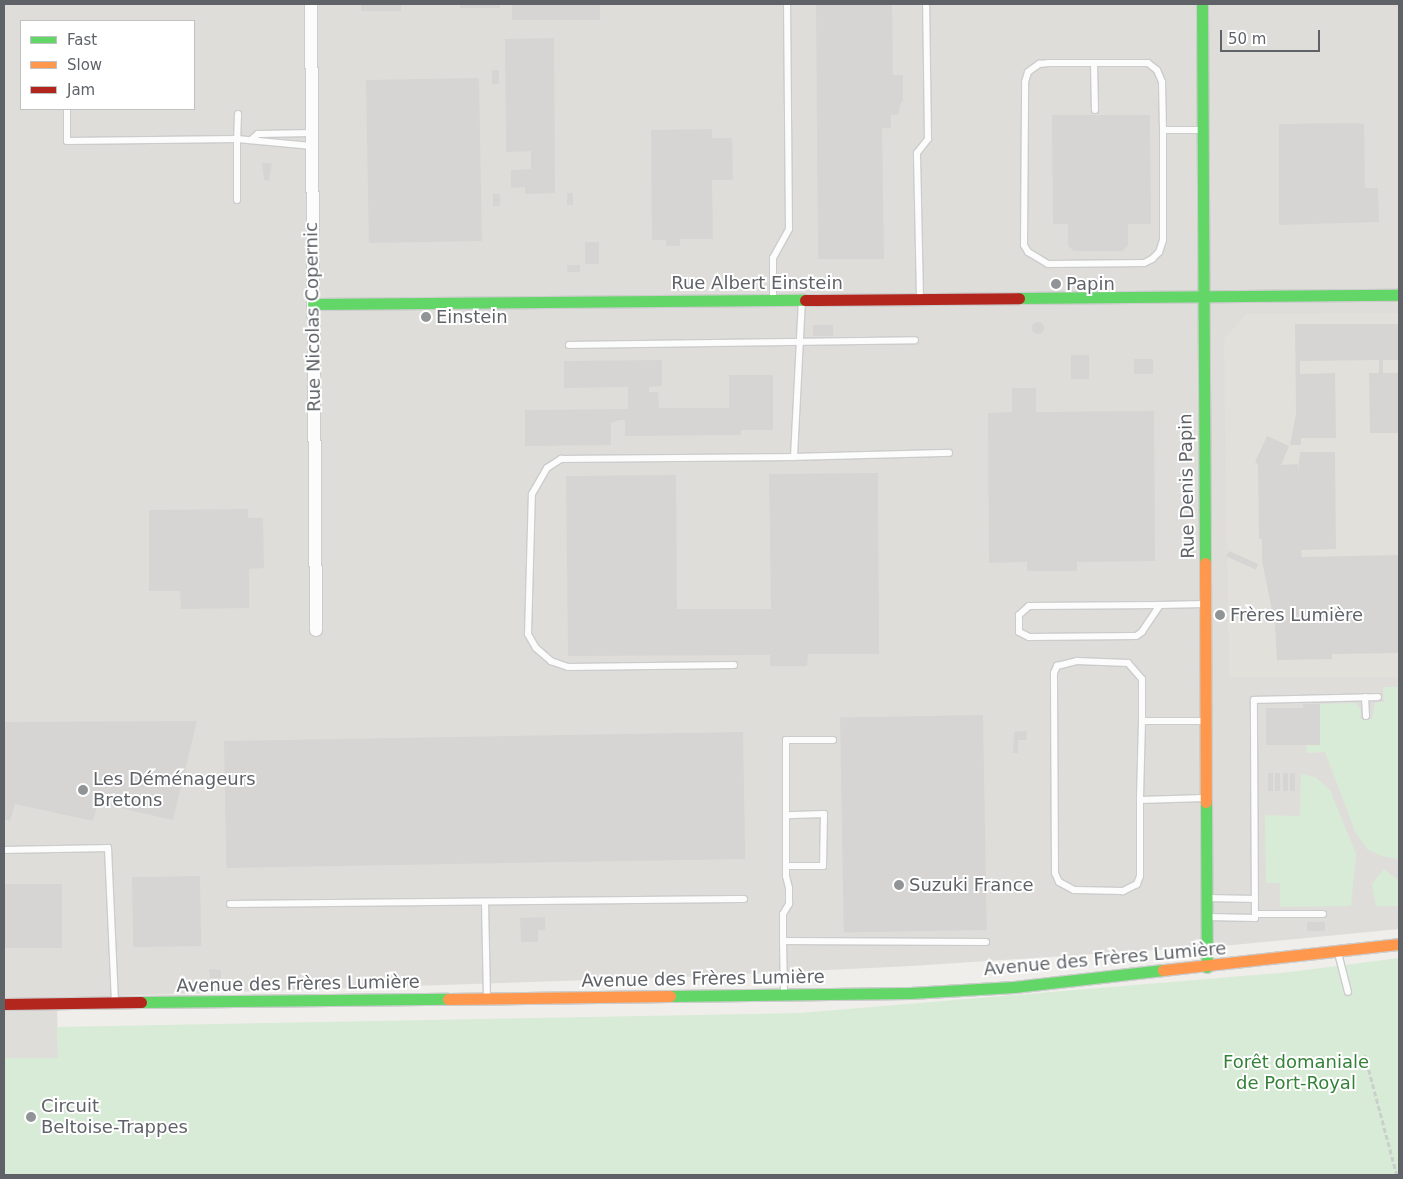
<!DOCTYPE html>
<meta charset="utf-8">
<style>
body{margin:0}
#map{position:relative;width:1403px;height:1179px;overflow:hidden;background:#efeeea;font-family:"DejaVu Sans",sans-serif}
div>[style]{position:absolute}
.industrial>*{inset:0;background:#dfddda}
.education>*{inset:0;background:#e2e0da}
.green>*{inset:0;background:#d8ebd6}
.building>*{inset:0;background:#d6d5d3;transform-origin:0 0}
.round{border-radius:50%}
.path>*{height:2.5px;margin-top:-1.25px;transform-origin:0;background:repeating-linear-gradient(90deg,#cacfcc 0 5px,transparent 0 7.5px)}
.roads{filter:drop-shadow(1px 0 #cbcccc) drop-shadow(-1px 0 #cbcccc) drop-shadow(0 1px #cbcccc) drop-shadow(0 -1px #cbcccc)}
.lane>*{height:6px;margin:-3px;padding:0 3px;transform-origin:3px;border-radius:3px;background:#fdfcfc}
.street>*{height:12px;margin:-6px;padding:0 6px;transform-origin:6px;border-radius:6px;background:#fdfcfc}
.fast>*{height:11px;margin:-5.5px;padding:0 5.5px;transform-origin:5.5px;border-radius:5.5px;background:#63d668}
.slow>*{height:11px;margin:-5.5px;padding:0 5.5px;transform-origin:5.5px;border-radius:5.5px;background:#ff974d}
.jam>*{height:11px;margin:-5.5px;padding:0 5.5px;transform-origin:5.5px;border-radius:5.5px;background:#b3261e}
.dots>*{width:14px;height:14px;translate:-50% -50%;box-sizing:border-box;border:2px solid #fff;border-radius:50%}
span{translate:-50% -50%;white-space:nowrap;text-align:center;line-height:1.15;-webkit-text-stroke:4px #fff;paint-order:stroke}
.street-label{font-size:18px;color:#5f6368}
.poi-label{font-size:18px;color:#5f6368}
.left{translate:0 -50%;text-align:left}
.park-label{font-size:18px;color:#348238}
.frame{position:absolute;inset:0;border:5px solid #5f6368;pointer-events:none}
.legend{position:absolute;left:20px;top:20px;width:175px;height:90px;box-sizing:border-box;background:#fff;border:1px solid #bfc1c3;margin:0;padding:6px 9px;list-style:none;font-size:15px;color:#5f6368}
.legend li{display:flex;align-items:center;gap:10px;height:25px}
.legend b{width:25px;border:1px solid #bfc1c3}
.scale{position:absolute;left:1220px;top:30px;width:100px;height:22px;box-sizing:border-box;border:2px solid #5f6368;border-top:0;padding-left:6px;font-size:15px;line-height:18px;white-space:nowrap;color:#5f6368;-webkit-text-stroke:4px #fff;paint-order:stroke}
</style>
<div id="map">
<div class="industrial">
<div style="clip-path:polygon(evenodd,4px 4px,1399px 4px,1399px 929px,1233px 945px,911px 966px,681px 977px,57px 998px,58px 1058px,4px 1175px,4px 4px,21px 21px,194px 21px,194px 109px,21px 109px,21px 21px)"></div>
</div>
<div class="education">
<div style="clip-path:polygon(1399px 313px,1399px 677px,1229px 677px,1224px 339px,1246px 314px)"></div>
</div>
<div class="green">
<div style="clip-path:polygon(1383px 687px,1399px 687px,1399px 859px,1381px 856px,1367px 849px,1355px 831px,1325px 752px,1307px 753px,1306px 745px,1320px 745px,1320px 704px,1355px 703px,1361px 710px,1360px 719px,1372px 719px,1375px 703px,1384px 702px)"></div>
<div style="clip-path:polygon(1301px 774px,1315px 777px,1330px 790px,1356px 854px,1351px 906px,1280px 907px,1280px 883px,1266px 883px,1265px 815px,1300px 816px)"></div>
<div style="clip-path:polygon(1384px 869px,1399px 881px,1399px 906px,1376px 906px,1372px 884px)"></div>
<div style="clip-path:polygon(1399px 958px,1399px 1175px,4px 1175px,4px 1058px,58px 1058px,57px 1027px,800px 1013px,1290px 972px)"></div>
</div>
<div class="building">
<div style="left:361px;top:4px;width:40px;height:7px"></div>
<div style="left:460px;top:4px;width:40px;height:4px"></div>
<div style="left:512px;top:4px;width:88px;height:16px"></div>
<div style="clip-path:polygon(816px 4px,892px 4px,893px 75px,903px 75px,903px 102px,901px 102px,898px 115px,891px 115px,891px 128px,882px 128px,884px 259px,818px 259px)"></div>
<div style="clip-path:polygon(554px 38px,555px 193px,525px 194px,525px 187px,511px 188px,511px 170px,531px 169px,531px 151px,506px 152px,505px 39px)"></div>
<div style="left:492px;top:70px;width:7px;height:14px"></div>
<div style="left:479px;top:78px;width:163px;height:113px;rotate:89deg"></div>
<div style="clip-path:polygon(1052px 115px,1150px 115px,1151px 224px,1128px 224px,1128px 245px,1123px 251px,1074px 251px,1068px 246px,1068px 224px,1053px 224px)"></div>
<div style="clip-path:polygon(1357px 123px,1364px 124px,1365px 188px,1378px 188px,1379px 222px,1279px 225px,1279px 124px)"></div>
<div style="clip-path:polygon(712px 129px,712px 138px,732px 138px,733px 180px,712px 180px,713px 239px,680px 239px,680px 246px,666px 246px,666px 240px,652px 240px,651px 130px)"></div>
<div style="clip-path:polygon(262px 163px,272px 163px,269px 181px,264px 180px)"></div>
<div style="left:567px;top:193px;width:6px;height:12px"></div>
<div style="left:493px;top:194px;width:7px;height:12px"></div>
<div style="left:585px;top:242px;width:14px;height:22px"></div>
<div style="left:567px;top:265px;width:13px;height:7px"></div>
<div class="round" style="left:1032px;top:322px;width:12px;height:12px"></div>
<div style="clip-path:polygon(1295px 324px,1399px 324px,1399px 360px,1383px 360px,1383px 373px,1399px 373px,1399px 433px,1370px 433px,1369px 373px,1379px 373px,1379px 360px,1300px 361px,1300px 374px,1335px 373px,1336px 438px,1301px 438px,1301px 445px,1290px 445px,1296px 414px)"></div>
<div style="left:833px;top:325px;width:11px;height:20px;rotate:90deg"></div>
<div style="left:1089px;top:355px;width:24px;height:18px;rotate:90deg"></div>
<div style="left:1134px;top:359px;width:19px;height:15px"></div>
<div style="clip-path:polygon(662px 360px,662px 386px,649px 387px,649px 392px,658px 392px,659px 408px,729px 408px,729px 375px,773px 375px,773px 430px,741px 430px,741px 435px,625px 436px,625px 420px,619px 420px,611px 423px,611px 445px,525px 446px,525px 410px,628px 409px,628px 387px,564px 388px,564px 361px)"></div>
<div style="clip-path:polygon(1012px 388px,1036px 388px,1036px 412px,1154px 411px,1155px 561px,1077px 562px,1077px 571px,1027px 571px,1027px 562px,989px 563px,988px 413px,1012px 412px)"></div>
<div style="clip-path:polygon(1267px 436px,1289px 446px,1281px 465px,1298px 464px,1298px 473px,1300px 452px,1335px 452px,1336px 549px,1301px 550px,1302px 557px,1399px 555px,1399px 653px,1332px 654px,1332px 659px,1277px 660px,1275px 625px,1262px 561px,1262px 539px,1259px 539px,1258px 464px,1255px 462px)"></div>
<div style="clip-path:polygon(878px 473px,879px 654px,808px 654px,807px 666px,770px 666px,770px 655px,568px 656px,566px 476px,676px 475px,677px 609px,771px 609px,769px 474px)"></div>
<div style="clip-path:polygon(248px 509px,248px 518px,263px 518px,264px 568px,249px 569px,249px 608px,181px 609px,180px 591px,149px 591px,149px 510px)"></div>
<div style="left:1229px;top:551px;width:32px;height:6px;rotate:24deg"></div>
<div style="clip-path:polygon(1303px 704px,1320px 704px,1320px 745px,1266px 745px,1266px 708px,1303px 708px)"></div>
<div style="left:983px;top:715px;width:215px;height:143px;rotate:89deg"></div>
<div style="clip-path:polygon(197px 721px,173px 820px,98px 803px,93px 821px,15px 804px,10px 821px,4px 819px,4px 722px)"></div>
<div style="clip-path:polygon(1027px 731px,1026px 740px,1018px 740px,1018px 753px,1013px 753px,1014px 732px)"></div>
<div style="left:743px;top:732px;width:127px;height:519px;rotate:89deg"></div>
<div style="left:1268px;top:773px;width:5px;height:18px"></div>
<div style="left:1275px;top:773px;width:5px;height:18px"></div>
<div style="left:1283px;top:773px;width:5px;height:18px"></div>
<div style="left:1290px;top:773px;width:5px;height:18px"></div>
<div style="left:200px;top:876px;width:70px;height:68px;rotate:89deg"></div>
<div style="left:4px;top:884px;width:58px;height:64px"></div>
<div style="clip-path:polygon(545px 917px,545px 930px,538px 930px,538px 942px,521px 942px,520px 918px)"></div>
<div style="left:1325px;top:922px;width:9px;height:18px;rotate:90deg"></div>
<div style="clip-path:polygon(209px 969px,221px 970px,221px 978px,210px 978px)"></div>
</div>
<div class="path">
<div style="left:1365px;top:1055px;width:124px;rotate:75.1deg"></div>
</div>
<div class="roads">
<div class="lane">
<div style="left:1094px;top:63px;width:47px;rotate:88.8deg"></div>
<div style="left:67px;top:109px;width:32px;rotate:90deg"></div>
<div style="left:67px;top:141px;width:170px;rotate:-0.7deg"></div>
<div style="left:237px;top:139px;width:61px;rotate:90deg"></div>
<div style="left:238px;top:114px;width:25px;rotate:92deg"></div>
<div style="left:237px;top:139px;width:75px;rotate:5.3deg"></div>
<div style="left:1163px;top:130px;width:110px;rotate:90deg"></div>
<div style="left:1163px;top:240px;width:13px;rotate:108deg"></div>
<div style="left:1159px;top:252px;width:10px;rotate:135deg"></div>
<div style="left:1152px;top:259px;width:9px;rotate:153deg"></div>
<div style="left:1144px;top:263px;width:96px;rotate:179.4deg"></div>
<div style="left:1048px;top:264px;width:23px;rotate:-149deg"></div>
<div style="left:1028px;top:252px;width:8px;rotate:-120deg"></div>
<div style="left:1024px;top:245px;width:163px;rotate:-89.6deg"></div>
<div style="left:1025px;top:82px;width:10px;rotate:-73deg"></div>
<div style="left:1028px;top:72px;width:14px;rotate:-36deg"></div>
<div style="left:1039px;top:64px;width:10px;rotate:-6deg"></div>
<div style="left:1049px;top:63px;width:99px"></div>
<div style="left:1148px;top:63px;width:11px;rotate:38deg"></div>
<div style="left:1157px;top:70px;width:13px;rotate:67deg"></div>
<div style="left:1162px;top:82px;width:48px;rotate:88.8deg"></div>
<div style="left:1163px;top:130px;width:37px"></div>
<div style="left:252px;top:139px;width:8px;rotate:-40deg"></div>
<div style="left:258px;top:134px;width:54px;rotate:-1.1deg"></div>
<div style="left:920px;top:298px;width:145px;rotate:-91.2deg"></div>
<div style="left:917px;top:153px;width:18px;rotate:-52deg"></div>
<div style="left:928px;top:139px;width:135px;rotate:-90.8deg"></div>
<div style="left:773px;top:299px;width:41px;rotate:-90deg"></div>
<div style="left:773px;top:258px;width:33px;rotate:-61deg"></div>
<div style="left:789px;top:229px;width:225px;rotate:-90.5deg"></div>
<div style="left:569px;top:345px;width:346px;rotate:-0.8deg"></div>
<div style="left:794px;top:457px;width:155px;rotate:-1.5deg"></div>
<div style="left:1160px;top:605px;width:32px;rotate:124deg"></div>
<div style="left:1142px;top:632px;width:7px;rotate:146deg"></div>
<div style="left:1136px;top:636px;width:107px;rotate:179.5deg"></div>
<div style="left:1029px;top:637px;width:11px;rotate:-153deg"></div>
<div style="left:1019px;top:632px;width:17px;rotate:-90deg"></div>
<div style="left:1019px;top:615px;width:13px;rotate:-42deg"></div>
<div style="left:1029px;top:606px;width:131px;rotate:-0.4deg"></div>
<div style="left:1160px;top:605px;width:44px;rotate:-1.3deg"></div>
<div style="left:734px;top:665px;width:166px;rotate:179.3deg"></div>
<div style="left:568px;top:667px;width:18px;rotate:-161deg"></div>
<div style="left:551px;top:661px;width:20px;rotate:-139deg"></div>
<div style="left:536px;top:648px;width:16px;rotate:-120deg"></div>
<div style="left:528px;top:634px;width:140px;rotate:-88.4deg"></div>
<div style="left:532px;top:494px;width:30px;rotate:-60deg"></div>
<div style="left:547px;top:468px;width:17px;rotate:-33deg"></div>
<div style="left:561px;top:459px;width:233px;rotate:-0.5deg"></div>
<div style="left:794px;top:457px;width:156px;rotate:-87.1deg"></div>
<div style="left:1365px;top:697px;width:19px;rotate:87deg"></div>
<div style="left:1203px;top:721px;width:61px;rotate:180deg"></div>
<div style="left:1142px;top:721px;width:79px;rotate:91.5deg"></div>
<div style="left:1140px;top:800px;width:64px;rotate:-1.8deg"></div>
<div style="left:1140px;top:800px;width:76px;rotate:90deg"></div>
<div style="left:1140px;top:876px;width:9px;rotate:111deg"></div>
<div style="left:1137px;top:884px;width:16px;rotate:153deg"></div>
<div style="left:1123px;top:891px;width:49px;rotate:-178.8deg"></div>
<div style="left:1074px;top:890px;width:17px;rotate:-152deg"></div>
<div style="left:1059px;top:882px;width:10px;rotate:-114deg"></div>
<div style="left:1055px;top:873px;width:200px;rotate:-90.3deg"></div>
<div style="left:1054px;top:673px;width:8px;rotate:-67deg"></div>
<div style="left:1057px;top:666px;width:21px;rotate:-14deg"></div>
<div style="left:1077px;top:661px;width:51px;rotate:2.2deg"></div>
<div style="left:1128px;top:663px;width:21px;rotate:49deg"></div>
<div style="left:1142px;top:679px;width:42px;rotate:90deg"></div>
<div style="left:4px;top:850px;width:104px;rotate:-1.1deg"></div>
<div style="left:108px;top:848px;width:154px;rotate:87.4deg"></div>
<div style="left:786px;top:866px;width:37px"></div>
<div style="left:823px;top:866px;width:52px;rotate:-88.9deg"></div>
<div style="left:824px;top:814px;width:38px;rotate:178deg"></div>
<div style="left:1208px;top:898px;width:47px;rotate:1.2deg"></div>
<div style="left:485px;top:902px;width:94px;rotate:88.8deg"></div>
<div style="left:230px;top:904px;width:514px;rotate:-0.56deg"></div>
<div style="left:1255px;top:914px;width:68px"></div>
<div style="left:1209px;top:917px;width:46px;rotate:1.2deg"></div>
<div style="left:1255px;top:918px;width:218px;rotate:-90.3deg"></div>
<div style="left:1254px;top:700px;width:124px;rotate:-1.4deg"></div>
<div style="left:783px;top:941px;width:27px;rotate:-90deg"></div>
<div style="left:783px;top:914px;width:12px;rotate:-59deg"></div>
<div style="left:789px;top:904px;width:16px;rotate:-90deg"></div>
<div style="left:789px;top:888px;width:12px;rotate:-104deg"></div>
<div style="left:786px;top:876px;width:136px;rotate:-90deg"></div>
<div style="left:786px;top:740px;width:47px"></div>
<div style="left:1338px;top:953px;width:40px;rotate:75.6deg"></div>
<div style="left:784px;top:993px;width:52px;rotate:-91.1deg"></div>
<div style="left:783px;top:941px;width:203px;rotate:0.3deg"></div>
</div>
<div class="street">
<div style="left:311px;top:4px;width:626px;rotate:89.54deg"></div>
</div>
<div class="fast">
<div style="left:1202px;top:4px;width:559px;rotate:89.69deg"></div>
<div style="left:1019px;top:298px;width:380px;rotate:-0.5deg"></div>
<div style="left:313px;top:304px;width:492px;rotate:-0.5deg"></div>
<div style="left:1206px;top:802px;width:165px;rotate:89.7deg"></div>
<div style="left:670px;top:996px;width:240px;rotate:-0.7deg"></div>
<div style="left:910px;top:993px;width:104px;rotate:-3.3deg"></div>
<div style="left:1014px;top:987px;width:150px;rotate:-6.5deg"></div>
<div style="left:141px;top:1002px;width:307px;rotate:-0.6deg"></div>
</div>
<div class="slow">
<div style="left:1205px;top:563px;width:239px;rotate:89.8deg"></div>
<div style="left:1163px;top:970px;width:237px;rotate:-6.3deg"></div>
<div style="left:448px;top:999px;width:222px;rotate:-0.8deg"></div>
</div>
<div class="jam">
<div style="left:805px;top:300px;width:214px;rotate:-0.5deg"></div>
<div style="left:4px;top:1004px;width:137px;rotate:-0.8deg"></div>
</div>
</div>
<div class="dots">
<div style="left:1056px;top:284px;background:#919496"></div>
<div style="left:426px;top:317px;background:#919496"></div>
<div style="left:1220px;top:615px;background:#919496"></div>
<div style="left:83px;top:790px;background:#919496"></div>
<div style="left:899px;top:885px;background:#919496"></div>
<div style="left:31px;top:1117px;background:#919496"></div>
</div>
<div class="street-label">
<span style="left:757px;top:283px">Rue Albert Einstein</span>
<span style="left:313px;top:317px;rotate:-91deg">Rue Nicolas Copernic</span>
<span style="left:1187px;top:486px;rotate:-91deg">Rue Denis Papin</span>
<span style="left:1105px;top:959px;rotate:-5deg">Avenue des Frères Lumière</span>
<span style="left:703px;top:979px;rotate:-1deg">Avenue des Frères Lumière</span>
<span style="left:298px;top:984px;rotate:-1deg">Avenue des Frères Lumière</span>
</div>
<div class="poi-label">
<span class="left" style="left:1066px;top:284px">Papin</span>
<span class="left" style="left:436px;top:317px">Einstein</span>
<span class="left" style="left:1230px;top:615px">Frères Lumière</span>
<span class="left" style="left:93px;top:790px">Les Déménageurs<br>Bretons</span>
<span class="left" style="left:909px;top:885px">Suzuki France</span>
<span class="left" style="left:41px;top:1117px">Circuit<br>Beltoise-Trappes</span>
</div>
<div class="park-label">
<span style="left:1296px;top:1073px">Forêt domaniale<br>de Port-Royal</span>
</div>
<div class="frame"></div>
<ul class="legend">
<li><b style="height:6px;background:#63d668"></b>Fast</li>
<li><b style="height:6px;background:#ff974d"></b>Slow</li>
<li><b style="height:6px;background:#b3261e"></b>Jam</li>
</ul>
<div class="scale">50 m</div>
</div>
